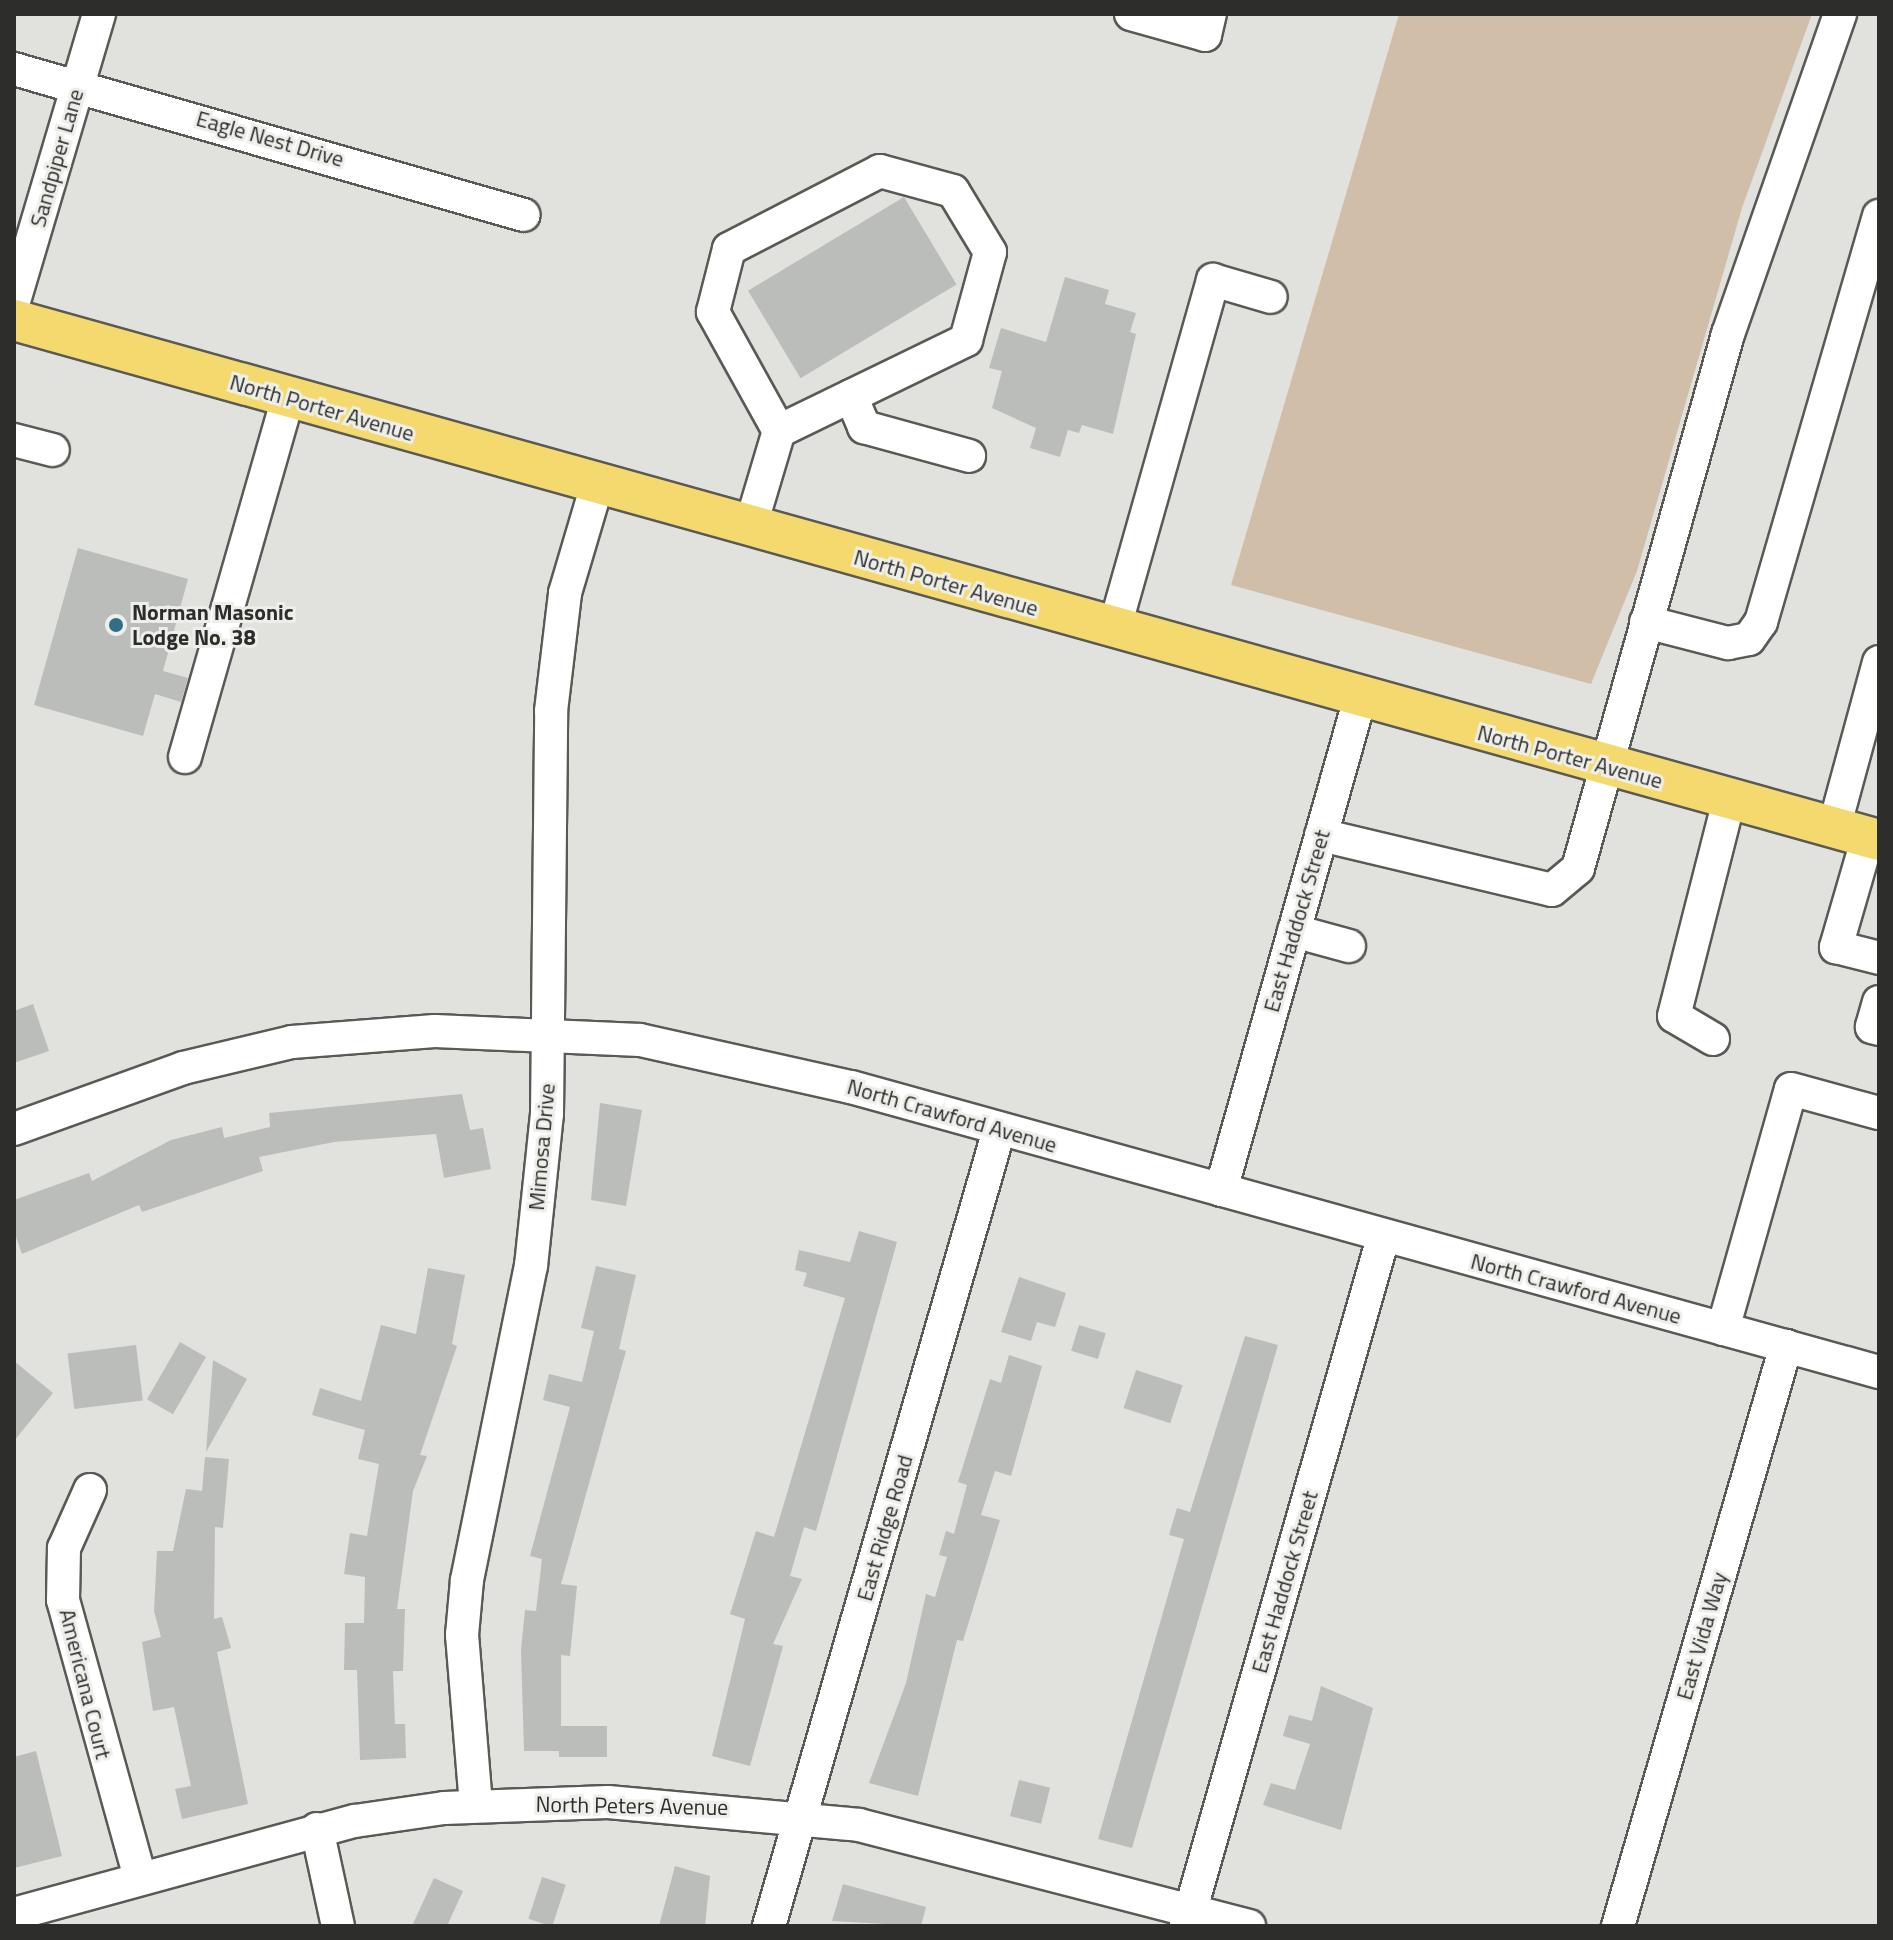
<!DOCTYPE html>
<style>
body{margin:0}
#map{position:relative;width:1893px;height:1940px;overflow:hidden;background:#e1e2dd;font-family:"Titillium Web",sans-serif}
div>[style]{position:absolute}
.green>*{inset:0;background:#d0bea9}
.building>*{inset:0;background:#bbbdba;transform-origin:0 0}
.roads{filter:drop-shadow(2px 0 #595955) drop-shadow(-2px 0 #595955) drop-shadow(0 2px #595955) drop-shadow(0 -2px #595955)}
.minor>*{height:32px;margin:-16px;padding:0 16px;transform-origin:16px;border-radius:16px;background:#fff}
.major>*{height:40px;margin:-20px;padding:0 20px;transform-origin:20px;border-radius:20px;background:#f4da6e}
.dots>*{width:22px;height:22px;translate:-50% -50%;box-sizing:border-box;border:4px solid #eeefea;border-radius:50%}
span{translate:-50% -50%;white-space:nowrap;text-align:center;line-height:1.15;-webkit-text-stroke:6px #eeefea;paint-order:stroke}
.street-label{font-size:22px;color:#2d2e2c}
.poi-label{font-size:22px;color:#2d2e2c;font-weight:700}
.left{translate:0 -50%;text-align:left}
.frame{position:absolute;inset:0;border:16px solid #2d2e2c;pointer-events:none}
</style>
<div id="map">
<div class="green">
<div style="clip-path:polygon(1399px 14px,1812px 14px,1742px 208px,1637px 571px,1591px 684px,1231px 585px)"></div>
</div>
<div class="building">
<div style="left:904px;top:197px;width:102px;height:182px;rotate:59deg"></div>
<div style="clip-path:polygon(1065px 277px,1109px 290px,1105px 304px,1136px 313px,1130px 332px,1136px 334px,1113px 434px,1082px 425px,1079px 433px,1068px 430px,1060px 457px,1030px 448px,1036px 428px,992px 408px,1002px 371px,989px 368px,1001px 328px,1046px 342px)"></div>
<div style="clip-path:polygon(78px 548px,188px 579px,163px 671px,188px 678px,181px 702px,155px 694px,143px 736px,34px 705px)"></div>
<div style="clip-path:polygon(33px 1004px,49px 1051px,14px 1063px,14px 1011px)"></div>
<div style="clip-path:polygon(462px 1094px,470px 1130px,483px 1128px,491px 1169px,444px 1178px,436px 1134px,334px 1142px,259px 1157px,263px 1171px,142px 1212px,139px 1205px,22px 1254px,14px 1231px,14px 1200px,89px 1173px,92px 1181px,171px 1140px,222px 1127px,224px 1138px,270px 1127px,269px 1113px)"></div>
<div style="clip-path:polygon(600px 1103px,642px 1110px,626px 1206px,591px 1200px)"></div>
<div style="clip-path:polygon(859px 1231px,897px 1242px,816px 1531px,804px 1527px,790px 1576px,802px 1579px,773px 1644px,783px 1646px,750px 1766px,712px 1756px,745px 1619px,730px 1614px,756px 1531px,774px 1537px,845px 1298px,803px 1286px,807px 1273px,795px 1270px,799px 1250px,850px 1262px)"></div>
<div style="clip-path:polygon(596px 1266px,636px 1275px,619px 1349px,626px 1351px,561px 1584px,577px 1586px,570px 1656px,561px 1655px,561px 1726px,607px 1726px,607px 1757px,559px 1757px,559px 1751px,524px 1751px,521px 1650px,525px 1610px,536px 1611px,542px 1559px,530px 1556px,570px 1407px,543px 1400px,549px 1374px,582px 1382px,594px 1331px,581px 1328px)"></div>
<div style="clip-path:polygon(428px 1268px,465px 1275px,452px 1344px,457px 1346px,420px 1455px,427px 1456px,413px 1491px,397px 1609px,405px 1609px,403px 1671px,393px 1671px,395px 1724px,405px 1724px,406px 1758px,360px 1760px,357px 1670px,344px 1670px,345px 1623px,364px 1623px,365px 1577px,344px 1574px,350px 1533px,367px 1536px,379px 1464px,358px 1459px,365px 1430px,312px 1415px,320px 1388px,361px 1401px,381px 1325px,416px 1334px)"></div>
<div style="clip-path:polygon(1019px 1277px,1066px 1293px,1055px 1327px,1037px 1322px,1031px 1341px,1001px 1332px)"></div>
<div style="left:1079px;top:1325px;width:28px;height:27px;rotate:17deg"></div>
<div style="clip-path:polygon(1245px 1336px,1278px 1345px,1132px 1848px,1098px 1839px,1184px 1539px,1169px 1535px,1177px 1508px,1190px 1512px)"></div>
<div style="left:180px;top:1342px;width:30px;height:66px;rotate:30deg"></div>
<div style="left:136px;top:1345px;width:56px;height:69px;rotate:83deg"></div>
<div style="clip-path:polygon(1009px 1355px,1042px 1366px,1011px 1476px,995px 1471px,981px 1515px,1000px 1520px,963px 1641px,957px 1640px,918px 1796px,869px 1783px,906px 1683px,926px 1594px,935px 1597px,947px 1557px,939px 1555px,946px 1531px,954px 1534px,967px 1485px,958px 1482px,990px 1379px,1001px 1383px)"></div>
<div style="clip-path:polygon(213px 1360px,247px 1379px,206px 1452px)"></div>
<div style="clip-path:polygon(14px 1361px,53px 1393px,14px 1441px)"></div>
<div style="left:1136px;top:1370px;width:49px;height:40px;rotate:18deg"></div>
<div style="clip-path:polygon(205px 1457px,229px 1459px,223px 1528px,215px 1527px,214px 1619px,222px 1617px,231px 1648px,217px 1652px,248px 1804px,182px 1819px,175px 1789px,191px 1786px,174px 1707px,153px 1711px,142px 1642px,161px 1637px,154px 1611px,157px 1551px,173px 1551px,186px 1489px,202px 1491px)"></div>
<div style="clip-path:polygon(1321px 1686px,1373px 1708px,1341px 1830px,1263px 1805px,1271px 1783px,1295px 1790px,1310px 1744px,1283px 1736px,1289px 1715px,1312px 1721px)"></div>
<div style="clip-path:polygon(36px 1751px,62px 1856px,14px 1868px,14px 1757px)"></div>
<div style="left:1019px;top:1780px;width:32px;height:37px;rotate:14deg"></div>
<div style="clip-path:polygon(675px 1866px,710px 1876px,705px 1926px,659px 1926px)"></div>
<div style="left:542px;top:1877px;width:25px;height:44px;rotate:18deg"></div>
<div style="clip-path:polygon(434px 1878px,463px 1891px,447px 1926px,412px 1926px)"></div>
<div style="clip-path:polygon(843px 1884px,926px 1907px,921px 1926px,832px 1921px)"></div>
</div>
<div class="roads">
<div class="minor">
<div style="left:1131px;top:14px;width:77px;rotate:15.8deg"></div>
<div style="left:1205px;top:35px;width:22px;rotate:-77deg"></div>
<div style="left:14px;top:69px;width:530px;rotate:15.98deg"></div>
<div style="left:14px;top:301px;width:299px;rotate:-73.5deg"></div>
<div style="left:851px;top:396px;width:34px;rotate:67deg"></div>
<div style="left:864px;top:427px;width:109px;rotate:15.4deg"></div>
<div style="left:14px;top:440px;width:40px;rotate:14.4deg"></div>
<div style="left:750px;top:528px;width:101px;rotate:-73.4deg"></div>
<div style="left:779px;top:431px;width:208px;rotate:-25.9deg"></div>
<div style="left:966px;top:340px;width:91px;rotate:-74.7deg"></div>
<div style="left:990px;top:252px;width:71px;rotate:-121.2deg"></div>
<div style="left:953px;top:191px;width:76px;rotate:-164.7deg"></div>
<div style="left:880px;top:171px;width:170px;rotate:152.7deg"></div>
<div style="left:729px;top:249px;width:65px;rotate:104.3deg"></div>
<div style="left:713px;top:312px;width:136px;rotate:61deg"></div>
<div style="left:1646px;top:622px;width:85px;rotate:14.4deg"></div>
<div style="left:1728px;top:643px;width:21px;rotate:-11deg"></div>
<div style="left:1749px;top:639px;width:21px;rotate:-55deg"></div>
<div style="left:1761px;top:622px;width:423px;rotate:-73.8deg"></div>
<div style="left:1114px;top:630px;width:364px;rotate:-74.2deg"></div>
<div style="left:1213px;top:280px;width:60px;rotate:16.3deg"></div>
<div style="left:185px;top:757px;width:373px;rotate:-74deg"></div>
<div style="left:1834px;top:828px;width:172px;rotate:-74.8deg"></div>
<div style="left:1321px;top:835px;width:237px;rotate:13.4deg"></div>
<div style="left:1552px;top:890px;width:34px;rotate:-40deg"></div>
<div style="left:1578px;top:868px;width:555px;rotate:-74.31deg"></div>
<div style="left:1728px;top:334px;width:339px;rotate:-70.7deg"></div>
<div style="left:1868px;top:837px;width:115px;rotate:106.2deg"></div>
<div style="left:1836px;top:947px;width:44px;rotate:14.3deg"></div>
<div style="left:1294px;top:931px;width:57px;rotate:15.3deg"></div>
<div style="left:1879px;top:1002px;width:26px;rotate:106deg"></div>
<div style="left:1872px;top:1027px;width:7px;rotate:16deg"></div>
<div style="left:1713px;top:1039px;width:45px;rotate:-149.5deg"></div>
<div style="left:1674px;top:1016px;width:223px;rotate:-75.7deg"></div>
<div style="left:14px;top:1129px;width:180px;rotate:-19.8deg"></div>
<div style="left:183px;top:1068px;width:112px;rotate:-13.4deg"></div>
<div style="left:292px;top:1042px;width:143px;rotate:-4.4deg"></div>
<div style="left:435px;top:1031px;width:205px;rotate:2.5deg"></div>
<div style="left:640px;top:1040px;width:216px;rotate:12.6deg"></div>
<div style="left:851px;top:1087px;width:1067px;rotate:15.5deg"></div>
<div style="left:1221px;top:1190px;width:511px;rotate:-74.22deg"></div>
<div style="left:1723px;top:1329px;width:249px;rotate:-74.2deg"></div>
<div style="left:1791px;top:1089px;width:91px;rotate:15.3deg"></div>
<div style="left:90px;top:1490px;width:64px;rotate:114.1deg"></div>
<div style="left:64px;top:1548px;width:52px;rotate:91.1deg"></div>
<div style="left:63px;top:1600px;width:288px;rotate:74.5deg"></div>
<div style="left:476px;top:1805px;width:171px;rotate:-94.7deg"></div>
<div style="left:462px;top:1635px;width:55px;rotate:-84.8deg"></div>
<div style="left:467px;top:1580px;width:320px;rotate:-78.5deg"></div>
<div style="left:531px;top:1266px;width:153px;rotate:-84deg"></div>
<div style="left:547px;top:1114px;width:403px;rotate:-89.4deg"></div>
<div style="left:551px;top:711px;width:119px;rotate:-83.2deg"></div>
<div style="left:565px;top:593px;width:113px;rotate:-73.5deg"></div>
<div style="left:317px;top:1829px;width:99px;rotate:77.8deg"></div>
<div style="left:14px;top:1914px;width:353px;rotate:-15.3deg"></div>
<div style="left:355px;top:1821px;width:90px;rotate:-8.3deg"></div>
<div style="left:444px;top:1808px;width:164px;rotate:-2.1deg"></div>
<div style="left:608px;top:1802px;width:252px;rotate:5.2deg"></div>
<div style="left:859px;top:1825px;width:403px;rotate:14.5deg"></div>
<div style="left:769px;top:1926px;width:829px;rotate:-73.88deg"></div>
<div style="left:1186px;top:1926px;width:716px;rotate:-74.02deg"></div>
<div style="left:1618px;top:1926px;width:604px;rotate:-73.85deg"></div>
</div>
<div class="major">
<div style="left:14px;top:320px;width:1936px;rotate:15.58deg"></div>
</div>
</div>
<div class="dots">
<div style="left:116px;top:625px;background:#306f84"></div>
</div>
<div class="street-label">
<span style="left:270px;top:139px;rotate:16deg">Eagle Nest Drive</span>
<span style="left:57px;top:158px;rotate:-74deg">Sandpiper Lane</span>
<span style="left:322px;top:408px;rotate:16deg">North Porter Avenue</span>
<span style="left:946px;top:583px;rotate:16deg">North Porter Avenue</span>
<span style="left:1570px;top:757px;rotate:15deg">North Porter Avenue</span>
<span style="left:1297px;top:921px;rotate:-74deg">East Haddock Street</span>
<span style="left:952px;top:1116px;rotate:16deg">North Crawford Avenue</span>
<span style="left:542px;top:1147px;rotate:-85deg">Mimosa Drive</span>
<span style="left:1576px;top:1289px;rotate:15deg">North Crawford Avenue</span>
<span style="left:885px;top:1528px;rotate:-74deg">East Ridge Road</span>
<span style="left:1285px;top:1582px;rotate:-74deg">East Haddock Street</span>
<span style="left:1702px;top:1636px;rotate:-74deg">East Vida Way</span>
<span style="left:85px;top:1684px;rotate:76deg">Americana Court</span>
<span style="left:632px;top:1806px;rotate:1deg">North Peters Avenue</span>
</div>
<div class="poi-label">
<span class="left" style="left:132px;top:625px">Norman Masonic<br>Lodge No. 38</span>
</div>
<div class="frame"></div>
</div>
